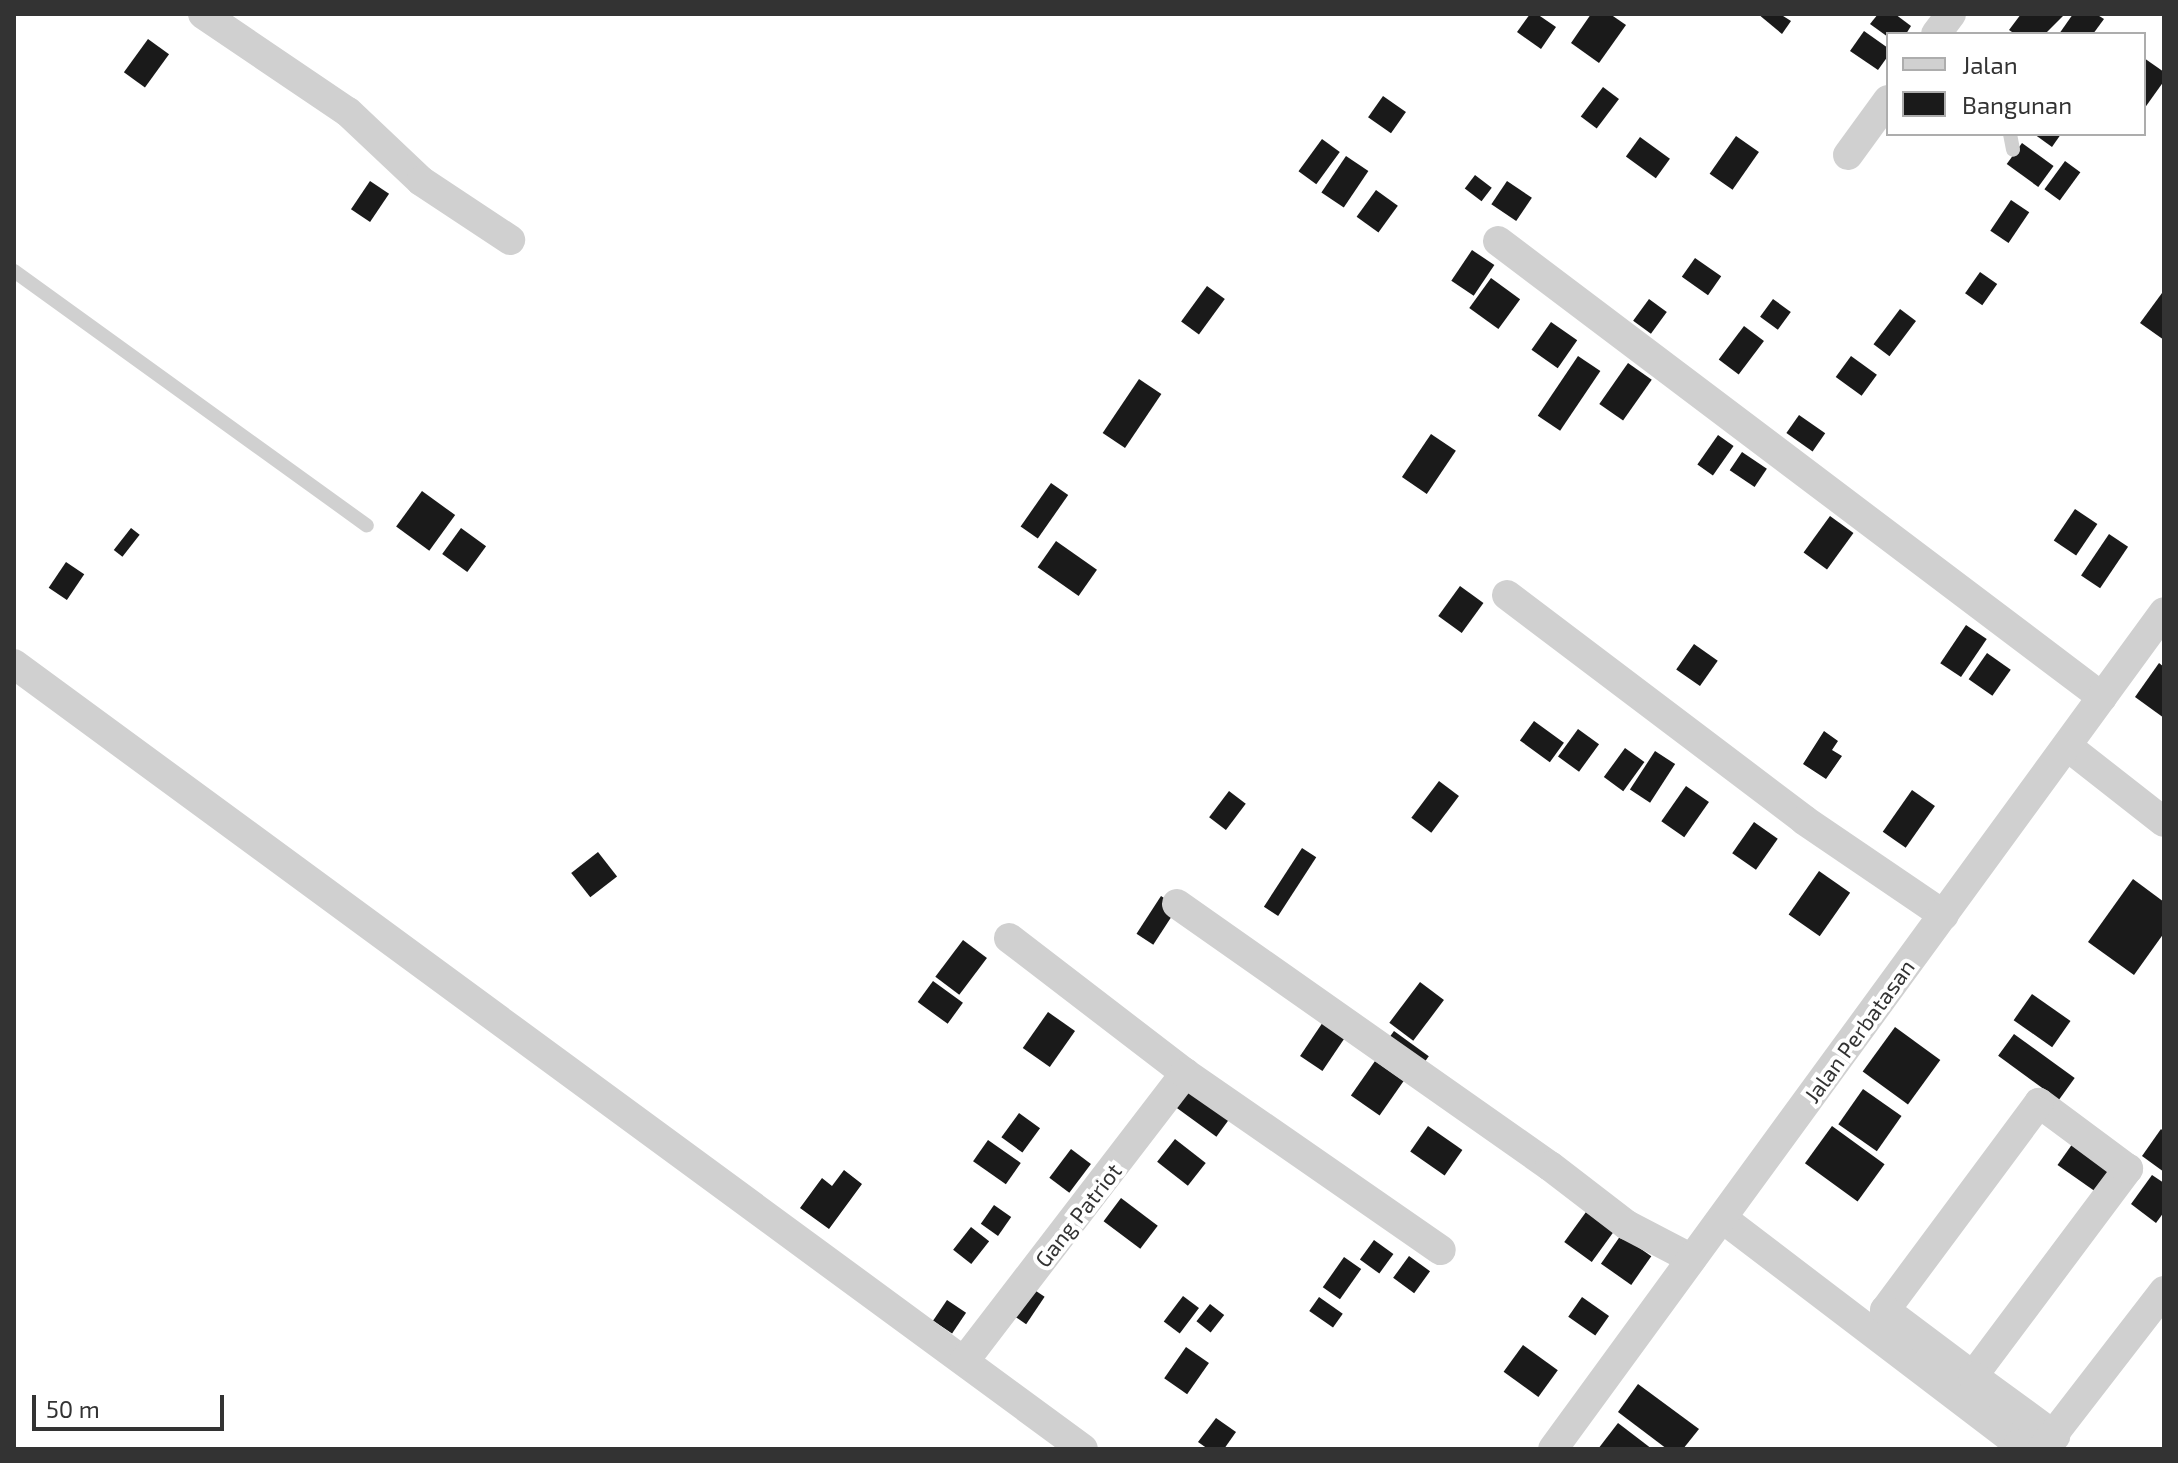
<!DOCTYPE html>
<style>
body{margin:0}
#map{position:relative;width:2178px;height:1463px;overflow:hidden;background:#fff;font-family:"Exo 2",sans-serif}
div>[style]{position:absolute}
.building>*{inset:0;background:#1a1a1a;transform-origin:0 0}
.lane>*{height:14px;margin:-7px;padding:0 7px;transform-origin:7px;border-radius:7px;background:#d0d0d0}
.street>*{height:30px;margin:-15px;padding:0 15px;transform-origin:15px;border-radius:15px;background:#d0d0d0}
span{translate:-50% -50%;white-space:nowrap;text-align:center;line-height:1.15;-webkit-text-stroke:8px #fff;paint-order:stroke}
.street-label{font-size:22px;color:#333}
.frame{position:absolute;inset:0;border:16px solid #333;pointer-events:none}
.legend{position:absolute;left:1886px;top:32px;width:260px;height:104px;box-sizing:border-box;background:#fff;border:2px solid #adadad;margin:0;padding:10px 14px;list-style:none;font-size:24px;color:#333}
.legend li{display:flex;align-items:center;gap:16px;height:40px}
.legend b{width:40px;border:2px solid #adadad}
.scale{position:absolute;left:32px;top:1395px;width:192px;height:36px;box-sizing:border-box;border:4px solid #333;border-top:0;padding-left:10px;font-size:24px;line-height:28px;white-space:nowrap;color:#333;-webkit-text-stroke:6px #fff;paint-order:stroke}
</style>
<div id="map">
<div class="building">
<div style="clip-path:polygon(1530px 14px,1537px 14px,1556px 27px,1541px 49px,1517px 32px)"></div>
<div style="clip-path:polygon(1591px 14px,1610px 14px,1626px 25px,1599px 63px,1571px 43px)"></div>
<div style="clip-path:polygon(1758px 14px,1780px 14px,1791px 21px,1782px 34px)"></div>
<div style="clip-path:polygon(1878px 14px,1895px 14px,1911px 26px,1906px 34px,1888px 37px,1870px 24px)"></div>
<div style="clip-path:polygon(2021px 14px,2065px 14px,2045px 34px,2015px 34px,2009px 30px)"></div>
<div style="clip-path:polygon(2073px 14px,2096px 14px,2104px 19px,2093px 34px,2059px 34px)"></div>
<div style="clip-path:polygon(1864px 31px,1888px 48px,1888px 56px,1878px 70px,1850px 51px)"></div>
<div style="left:148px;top:39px;width:26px;height:41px;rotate:36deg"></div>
<div style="clip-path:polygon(2144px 58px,2164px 72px,2164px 81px,2144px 109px)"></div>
<div style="left:1603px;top:87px;width:20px;height:37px;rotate:37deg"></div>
<div style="left:1383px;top:96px;width:28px;height:26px;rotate:35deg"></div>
<div style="clip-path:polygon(2034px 134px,2061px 134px,2052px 147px)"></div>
<div style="left:1736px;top:136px;width:28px;height:46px;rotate:35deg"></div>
<div style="left:1640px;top:137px;width:37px;height:24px;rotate:36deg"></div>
<div style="left:1322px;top:139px;width:22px;height:40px;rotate:36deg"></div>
<div style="left:2022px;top:143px;width:39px;height:26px;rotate:36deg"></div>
<div style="left:1346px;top:156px;width:27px;height:44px;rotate:34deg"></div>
<div style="left:2065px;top:161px;width:19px;height:35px;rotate:36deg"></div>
<div style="left:1475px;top:175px;width:21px;height:17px;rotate:37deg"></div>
<div style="left:370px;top:181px;width:23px;height:34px;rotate:34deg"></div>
<div style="left:1507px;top:181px;width:30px;height:28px;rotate:34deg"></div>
<div style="left:1376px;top:190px;width:27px;height:33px;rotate:36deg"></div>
<div style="left:2011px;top:200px;width:22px;height:37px;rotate:34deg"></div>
<div style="left:1472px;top:250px;width:27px;height:37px;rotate:34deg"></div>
<div style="left:1695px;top:258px;width:32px;height:23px;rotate:35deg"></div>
<div style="left:1980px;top:272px;width:21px;height:26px;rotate:35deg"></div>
<div style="left:1491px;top:278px;width:36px;height:37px;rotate:36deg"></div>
<div style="left:1207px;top:286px;width:22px;height:44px;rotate:36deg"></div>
<div style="clip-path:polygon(2162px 293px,2164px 294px,2164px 340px,2140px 323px)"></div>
<div style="left:1649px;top:299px;width:22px;height:27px;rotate:36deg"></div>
<div style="left:1773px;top:299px;width:22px;height:22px;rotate:36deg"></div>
<div style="left:1900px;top:309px;width:20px;height:44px;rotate:37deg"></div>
<div style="left:1551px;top:322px;width:32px;height:34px;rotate:35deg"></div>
<div style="left:1744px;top:326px;width:25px;height:42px;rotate:37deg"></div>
<div style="left:1578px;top:356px;width:27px;height:72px;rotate:34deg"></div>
<div style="left:1851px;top:356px;width:32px;height:26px;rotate:36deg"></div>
<div style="left:1628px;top:363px;width:29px;height:50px;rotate:35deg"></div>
<div style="left:1139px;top:379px;width:27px;height:65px;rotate:34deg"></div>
<div style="left:1799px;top:415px;width:32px;height:22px;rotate:35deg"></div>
<div style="left:1431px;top:434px;width:30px;height:52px;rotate:34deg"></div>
<div style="left:1718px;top:435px;width:19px;height:36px;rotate:35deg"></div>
<div style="left:1742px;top:452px;width:30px;height:22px;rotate:34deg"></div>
<div style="left:1051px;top:483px;width:21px;height:53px;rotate:35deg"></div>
<div style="left:422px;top:491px;width:41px;height:44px;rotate:36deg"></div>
<div style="left:2075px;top:509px;width:27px;height:38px;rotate:34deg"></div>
<div style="left:1830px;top:516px;width:29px;height:45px;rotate:36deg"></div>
<div style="left:131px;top:528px;width:11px;height:28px;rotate:38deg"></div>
<div style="left:461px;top:528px;width:31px;height:32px;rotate:36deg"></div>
<div style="left:2109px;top:534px;width:23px;height:50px;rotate:34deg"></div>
<div style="left:1056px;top:541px;width:50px;height:32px;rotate:35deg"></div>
<div style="left:66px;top:562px;width:22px;height:31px;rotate:34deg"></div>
<div style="left:1460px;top:586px;width:29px;height:37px;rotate:36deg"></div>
<div style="left:1966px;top:625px;width:25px;height:46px;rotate:34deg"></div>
<div style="left:1694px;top:644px;width:29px;height:31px;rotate:35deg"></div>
<div style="left:1987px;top:653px;width:29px;height:32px;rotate:35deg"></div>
<div style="clip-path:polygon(2159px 663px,2164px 667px,2164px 718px,2135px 697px)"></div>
<div style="left:1534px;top:721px;width:37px;height:24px;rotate:36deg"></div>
<div style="left:1578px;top:729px;width:26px;height:34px;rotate:36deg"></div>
<div style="clip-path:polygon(1824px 731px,1838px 741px,1832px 750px,1842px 756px,1826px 779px,1803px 764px)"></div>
<div style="left:1625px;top:748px;width:24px;height:36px;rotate:36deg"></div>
<div style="left:1655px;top:751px;width:24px;height:46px;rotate:33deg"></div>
<div style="left:1439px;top:781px;width:25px;height:46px;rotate:37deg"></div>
<div style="left:1686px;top:786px;width:28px;height:43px;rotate:35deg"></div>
<div style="left:1912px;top:790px;width:28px;height:51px;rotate:35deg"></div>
<div style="left:1229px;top:791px;width:21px;height:33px;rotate:37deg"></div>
<div style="left:1754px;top:822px;width:29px;height:38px;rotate:35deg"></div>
<div style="left:1302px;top:848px;width:17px;height:70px;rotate:33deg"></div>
<div style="left:598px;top:852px;width:31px;height:34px;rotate:52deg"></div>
<div style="left:1819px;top:871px;width:38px;height:53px;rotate:35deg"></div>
<div style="clip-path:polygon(2133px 879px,2164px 902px,2164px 933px,2134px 975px,2088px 942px)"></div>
<div style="left:1161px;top:896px;width:20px;height:45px;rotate:33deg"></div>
<div style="left:963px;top:940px;width:30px;height:46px;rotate:37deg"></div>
<div style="left:933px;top:981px;width:37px;height:26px;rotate:36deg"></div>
<div style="left:1420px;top:982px;width:30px;height:51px;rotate:37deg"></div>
<div style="left:2032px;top:994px;width:47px;height:32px;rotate:35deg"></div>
<div style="left:1048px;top:1012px;width:33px;height:44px;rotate:35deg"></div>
<div style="left:1323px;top:1022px;width:27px;height:41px;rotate:34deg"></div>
<div style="left:1895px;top:1027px;width:56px;height:55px;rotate:36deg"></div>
<div style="left:1394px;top:1031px;width:43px;height:17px;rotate:36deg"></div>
<div style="left:2014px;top:1034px;width:75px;height:27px;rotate:36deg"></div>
<div style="left:1375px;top:1061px;width:35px;height:42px;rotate:35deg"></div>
<div style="left:1188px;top:1084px;width:54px;height:26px;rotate:36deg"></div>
<div style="left:1863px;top:1089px;width:47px;height:43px;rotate:35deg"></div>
<div style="left:1019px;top:1113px;width:26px;height:30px;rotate:36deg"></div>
<div style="left:1428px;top:1126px;width:42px;height:31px;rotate:35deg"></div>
<div style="left:1832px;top:1126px;width:65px;height:46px;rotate:36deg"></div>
<div style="clip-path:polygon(2161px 1129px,2164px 1132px,2164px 1172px,2142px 1156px)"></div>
<div style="left:1175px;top:1139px;width:39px;height:29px;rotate:38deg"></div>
<div style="left:988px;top:1140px;width:40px;height:26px;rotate:35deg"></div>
<div style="left:2073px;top:1143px;width:47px;height:27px;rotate:35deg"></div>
<div style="left:1071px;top:1149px;width:25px;height:36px;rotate:37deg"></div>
<div style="clip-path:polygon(844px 1170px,862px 1184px,829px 1229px,800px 1208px,822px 1178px,832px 1186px)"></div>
<div style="clip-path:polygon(2152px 1175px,2164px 1183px,2164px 1212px,2156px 1223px,2131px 1204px)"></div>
<div style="left:1121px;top:1198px;width:46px;height:29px;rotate:37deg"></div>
<div style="left:994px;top:1205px;width:21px;height:23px;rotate:35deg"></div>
<div style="left:1586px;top:1212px;width:34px;height:37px;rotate:36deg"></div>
<div style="left:971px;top:1227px;width:23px;height:29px;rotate:38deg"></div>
<div style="left:1621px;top:1235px;width:37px;height:35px;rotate:35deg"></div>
<div style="left:1374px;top:1240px;width:24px;height:24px;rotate:36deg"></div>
<div style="left:1409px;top:1256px;width:26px;height:27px;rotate:36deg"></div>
<div style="left:1344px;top:1257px;width:21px;height:37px;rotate:35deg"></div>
<div style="left:1033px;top:1289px;width:14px;height:33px;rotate:34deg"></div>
<div style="left:1183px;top:1296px;width:20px;height:32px;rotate:37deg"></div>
<div style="left:1319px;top:1297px;width:29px;height:17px;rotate:35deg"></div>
<div style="left:1582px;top:1297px;width:33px;height:24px;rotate:35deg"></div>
<div style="left:947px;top:1300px;width:23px;height:25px;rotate:34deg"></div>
<div style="left:1210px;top:1304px;width:18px;height:22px;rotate:38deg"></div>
<div style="left:1523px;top:1345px;width:43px;height:33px;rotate:36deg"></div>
<div style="left:1186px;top:1347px;width:28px;height:38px;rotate:35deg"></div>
<div style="clip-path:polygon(1638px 1384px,1699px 1429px,1683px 1449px,1667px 1449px,1618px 1412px)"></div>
<div style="clip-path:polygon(1216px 1418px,1236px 1432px,1224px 1449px,1208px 1449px,1198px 1442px)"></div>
<div style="clip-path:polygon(1618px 1423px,1652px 1449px,1598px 1449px)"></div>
</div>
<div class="lane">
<div style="left:2010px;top:134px;width:16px;rotate:79deg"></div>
<div style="left:14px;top:271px;width:435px;rotate:35.8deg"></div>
</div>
<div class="street">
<div style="left:203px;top:14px;width:175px;rotate:34.1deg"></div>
<div style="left:348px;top:112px;width:100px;rotate:43.4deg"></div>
<div style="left:421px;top:181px;width:107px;rotate:33.5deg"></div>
<div style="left:1936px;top:34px;width:25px;rotate:-53deg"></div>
<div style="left:1848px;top:155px;width:68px;rotate:-54deg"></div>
<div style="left:1498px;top:241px;width:757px;rotate:37.05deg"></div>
<div style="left:1507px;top:595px;width:373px;rotate:37.1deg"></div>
<div style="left:1804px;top:820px;width:169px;rotate:34.2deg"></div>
<div style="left:14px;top:664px;width:1326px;rotate:36.29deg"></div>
<div style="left:2067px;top:746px;width:123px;rotate:38.1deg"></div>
<div style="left:1177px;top:904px;width:456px;rotate:35.1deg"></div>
<div style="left:1550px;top:1166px;width:97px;rotate:37.5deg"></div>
<div style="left:1627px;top:1225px;width:73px;rotate:27.6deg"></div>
<div style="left:1009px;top:938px;width:222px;rotate:37.5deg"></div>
<div style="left:1722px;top:1218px;width:373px;rotate:37.3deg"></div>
<div style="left:2019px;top:1444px;width:13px;rotate:23deg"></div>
<div style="left:965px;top:1360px;width:362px;rotate:-52.5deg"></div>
<div style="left:1185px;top:1073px;width:311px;rotate:34.7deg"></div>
<div style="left:1973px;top:1376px;width:259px;rotate:-53.2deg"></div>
<div style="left:2128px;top:1169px;width:111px;rotate:-143.4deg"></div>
<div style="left:2039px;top:1103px;width:258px;rotate:126.6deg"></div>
<div style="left:1885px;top:1310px;width:110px;rotate:36.9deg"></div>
<div style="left:1973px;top:1376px;width:102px;rotate:36.2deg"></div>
<div style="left:1553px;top:1449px;width:1036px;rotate:-53.87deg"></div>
<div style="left:2042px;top:1449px;width:200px;rotate:-52.3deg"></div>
</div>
<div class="street-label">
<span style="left:1859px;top:1031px;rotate:-54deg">Jalan Perbatasan</span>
<span style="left:1078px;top:1215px;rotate:-52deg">Gang Patriot</span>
</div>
<div class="frame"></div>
<ul class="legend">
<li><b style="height:10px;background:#d0d0d0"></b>Jalan</li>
<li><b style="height:22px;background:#1a1a1a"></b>Bangunan</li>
</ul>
<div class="scale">50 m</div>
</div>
